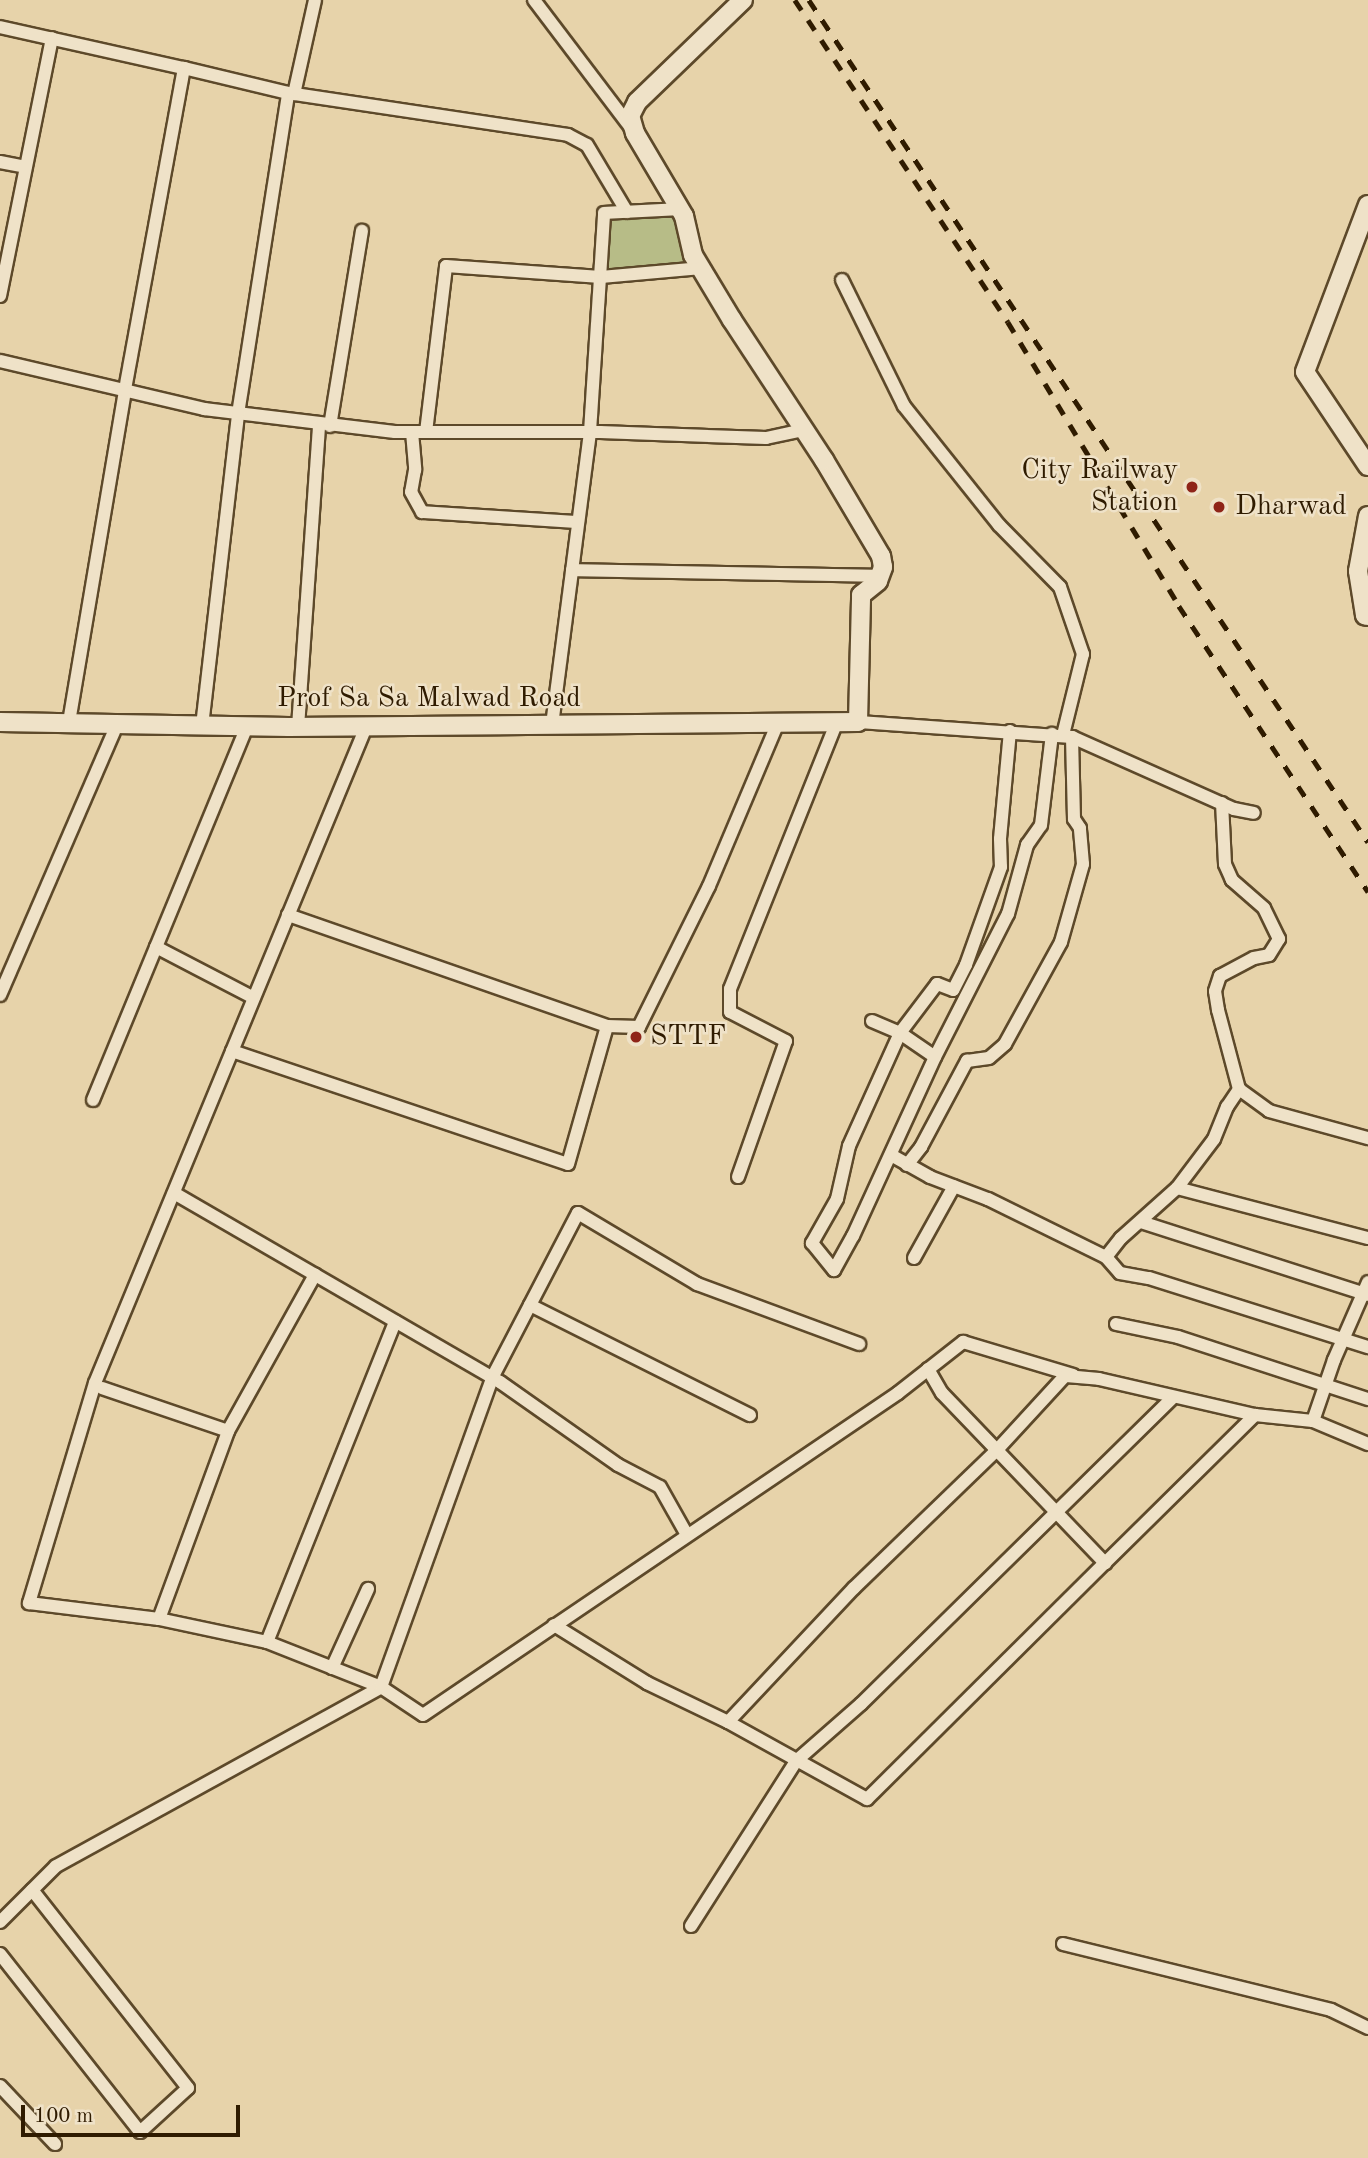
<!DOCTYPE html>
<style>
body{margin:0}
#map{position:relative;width:1368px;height:2158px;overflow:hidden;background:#e7d3aa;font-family:"Old Standard TT",serif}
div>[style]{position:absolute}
.green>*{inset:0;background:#b7bc87}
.roads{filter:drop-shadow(2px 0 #5d492a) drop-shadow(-2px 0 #5d492a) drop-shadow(0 2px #5d492a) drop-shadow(0 -2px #5d492a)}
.street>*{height:12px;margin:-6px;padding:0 6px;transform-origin:6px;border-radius:6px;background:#efe2c8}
.secondary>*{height:18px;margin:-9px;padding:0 9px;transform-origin:9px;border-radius:9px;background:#efe2c8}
.rail>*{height:4.5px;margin-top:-2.25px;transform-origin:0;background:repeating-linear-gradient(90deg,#2f1b00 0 12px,transparent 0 24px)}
.dots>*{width:19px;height:19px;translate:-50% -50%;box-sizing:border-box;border:4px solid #efe2c8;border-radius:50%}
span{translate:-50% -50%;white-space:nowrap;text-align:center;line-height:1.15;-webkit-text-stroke:5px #efe2c8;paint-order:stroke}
.poi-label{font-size:28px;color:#2f1b00}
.right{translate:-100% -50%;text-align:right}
.left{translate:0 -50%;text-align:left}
.street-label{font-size:28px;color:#2f1b00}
.scale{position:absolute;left:21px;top:2105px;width:219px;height:32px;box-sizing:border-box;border:4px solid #2f1b00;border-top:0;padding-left:9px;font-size:21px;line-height:24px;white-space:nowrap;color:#2f1b00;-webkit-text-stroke:5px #efe2c8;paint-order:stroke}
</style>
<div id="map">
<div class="green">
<div style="clip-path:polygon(680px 209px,702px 268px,601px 277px,604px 213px)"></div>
</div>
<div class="roads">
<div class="street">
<div style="left:534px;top:0;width:161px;rotate:52.8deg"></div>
<div style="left:0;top:27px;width:189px;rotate:12.6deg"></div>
<div style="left:184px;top:68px;width:328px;rotate:100.4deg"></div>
<div style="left:125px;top:391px;width:337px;rotate:99.6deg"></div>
<div style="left:184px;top:68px;width:107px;rotate:13.5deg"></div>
<div style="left:288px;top:93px;width:283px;rotate:8.5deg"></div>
<div style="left:568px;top:135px;width:21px;rotate:28deg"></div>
<div style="left:587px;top:145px;width:78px;rotate:59.2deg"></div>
<div style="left:294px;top:94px;width:96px;rotate:-77.4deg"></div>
<div style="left:0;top:162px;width:26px;rotate:11deg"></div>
<div style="left:842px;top:280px;width:140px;rotate:63.8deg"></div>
<div style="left:904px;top:406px;width:152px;rotate:51.4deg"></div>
<div style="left:999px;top:525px;width:87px;rotate:45.5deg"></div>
<div style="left:1060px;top:587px;width:71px;rotate:71.1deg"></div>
<div style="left:1083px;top:654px;width:83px;rotate:103.9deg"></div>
<div style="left:0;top:296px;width:263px;rotate:-78.6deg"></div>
<div style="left:0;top:361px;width:210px;rotate:13.2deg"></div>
<div style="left:204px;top:409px;width:192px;rotate:6.9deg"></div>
<div style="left:395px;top:432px;width:205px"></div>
<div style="left:600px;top:432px;width:166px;rotate:2.1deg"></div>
<div style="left:766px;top:438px;width:40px;rotate:-12deg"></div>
<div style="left:330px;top:426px;width:198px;rotate:-80.7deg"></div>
<div style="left:412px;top:432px;width:38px;rotate:85deg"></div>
<div style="left:415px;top:470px;width:22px;rotate:100deg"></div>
<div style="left:411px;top:492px;width:23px;rotate:61deg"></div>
<div style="left:422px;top:512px;width:156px;rotate:3.7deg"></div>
<div style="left:426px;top:432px;width:167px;rotate:-83.1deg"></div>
<div style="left:446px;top:266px;width:155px;rotate:4.1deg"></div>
<div style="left:601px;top:277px;width:101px;rotate:-5.1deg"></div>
<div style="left:572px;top:570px;width:308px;rotate:1.1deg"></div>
<div style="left:858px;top:722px;width:215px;rotate:4deg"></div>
<div style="left:1072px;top:737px;width:177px;rotate:24deg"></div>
<div style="left:1234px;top:809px;width:20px;rotate:11deg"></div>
<div style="left:552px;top:725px;width:295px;rotate:-82.6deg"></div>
<div style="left:590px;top:432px;width:219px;rotate:-86.3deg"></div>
<div style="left:604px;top:213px;width:76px;rotate:-3deg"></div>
<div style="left:202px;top:726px;width:314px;rotate:-83.4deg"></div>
<div style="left:238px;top:414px;width:325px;rotate:-81.1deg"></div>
<div style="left:298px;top:727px;width:303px;rotate:-86deg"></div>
<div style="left:366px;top:727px;width:710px;rotate:112.45deg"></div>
<div style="left:95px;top:1383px;width:230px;rotate:106.7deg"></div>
<div style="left:29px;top:1603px;width:131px;rotate:7deg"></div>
<div style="left:159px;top:1619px;width:110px;rotate:12deg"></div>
<div style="left:267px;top:1642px;width:123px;rotate:21.5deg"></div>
<div style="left:381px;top:1687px;width:50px;rotate:33.7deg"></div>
<div style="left:423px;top:1715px;width:574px;rotate:-34.13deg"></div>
<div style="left:898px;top:1393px;width:83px;rotate:-38.1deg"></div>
<div style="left:963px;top:1342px;width:115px;rotate:16.7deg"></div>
<div style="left:1010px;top:731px;width:108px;rotate:95.3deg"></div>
<div style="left:1000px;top:839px;width:28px;rotate:88deg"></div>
<div style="left:1001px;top:867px;width:104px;rotate:109.7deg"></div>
<div style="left:966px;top:965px;width:28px;rotate:117deg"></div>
<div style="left:953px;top:990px;width:17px;rotate:-159deg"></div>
<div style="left:937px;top:984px;width:61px;rotate:127.1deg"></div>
<div style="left:900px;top:1033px;width:124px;rotate:114.3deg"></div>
<div style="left:849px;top:1146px;width:54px;rotate:102.8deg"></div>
<div style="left:837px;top:1199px;width:51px;rotate:119.6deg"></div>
<div style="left:812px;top:1243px;width:35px;rotate:51deg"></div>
<div style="left:834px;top:1270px;width:39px;rotate:-61deg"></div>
<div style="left:853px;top:1236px;width:197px;rotate:-65.4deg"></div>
<div style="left:935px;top:1057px;width:161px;rotate:-63deg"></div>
<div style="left:1008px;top:914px;width:72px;rotate:-74.6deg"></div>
<div style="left:1027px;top:845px;width:24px;rotate:-55deg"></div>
<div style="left:1041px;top:825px;width:92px;rotate:-83.1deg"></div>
<div style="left:156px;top:947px;width:110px;rotate:27.5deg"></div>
<div style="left:0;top:995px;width:295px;rotate:-66.6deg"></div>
<div style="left:872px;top:1021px;width:30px;rotate:23deg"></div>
<div style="left:900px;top:1033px;width:42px;rotate:34.4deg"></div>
<div style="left:607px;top:1026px;width:32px;rotate:2deg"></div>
<div style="left:639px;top:1027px;width:157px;rotate:-63.6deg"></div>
<div style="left:709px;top:886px;width:177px;rotate:-67.1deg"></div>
<div style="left:232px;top:1051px;width:354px;rotate:18.6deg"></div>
<div style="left:568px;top:1164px;width:143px;rotate:-74.2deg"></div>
<div style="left:607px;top:1026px;width:338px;rotate:-160.8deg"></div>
<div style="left:1239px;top:1089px;width:37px;rotate:36deg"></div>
<div style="left:1269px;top:1111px;width:103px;rotate:15.3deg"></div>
<div style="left:93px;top:1100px;width:404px;rotate:-67.6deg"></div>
<div style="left:891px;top:1155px;width:45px;rotate:29.4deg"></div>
<div style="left:930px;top:1177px;width:62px;rotate:20.8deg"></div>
<div style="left:988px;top:1199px;width:131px;rotate:26.2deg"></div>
<div style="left:1106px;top:1257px;width:24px;rotate:-52deg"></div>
<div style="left:1121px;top:1238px;width:75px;rotate:-41.8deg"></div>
<div style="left:1177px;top:1188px;width:61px;rotate:-52.9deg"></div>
<div style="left:1214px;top:1139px;width:35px;rotate:-68deg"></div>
<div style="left:1227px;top:1107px;width:22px;rotate:-56deg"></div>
<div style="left:1239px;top:1089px;width:82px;rotate:-104.9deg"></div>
<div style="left:1218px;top:1010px;width:19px;rotate:-99deg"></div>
<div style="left:1215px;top:991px;width:16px;rotate:-72deg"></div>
<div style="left:1220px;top:976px;width:38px;rotate:-28deg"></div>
<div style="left:1254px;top:958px;width:15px;rotate:-11deg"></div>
<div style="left:1269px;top:955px;width:19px;rotate:-58deg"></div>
<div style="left:1279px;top:939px;width:34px;rotate:-116deg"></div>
<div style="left:1264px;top:908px;width:43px;rotate:-138.8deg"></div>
<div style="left:1232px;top:880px;width:17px;rotate:-114deg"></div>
<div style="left:1225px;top:864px;width:61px;rotate:-92.8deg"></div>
<div style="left:907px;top:1165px;width:23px;rotate:-52deg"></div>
<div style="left:921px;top:1147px;width:98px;rotate:-61.9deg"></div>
<div style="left:967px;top:1061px;width:22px;rotate:-8deg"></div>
<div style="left:989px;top:1058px;width:21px;rotate:-41deg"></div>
<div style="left:1005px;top:1044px;width:116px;rotate:-61.2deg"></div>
<div style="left:1061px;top:942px;width:81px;rotate:-74.2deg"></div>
<div style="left:1083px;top:864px;width:36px;rotate:-95deg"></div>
<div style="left:1080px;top:828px;width:11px;rotate:-124deg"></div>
<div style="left:1074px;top:819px;width:82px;rotate:-91.4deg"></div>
<div style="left:738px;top:1177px;width:144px;rotate:-70.6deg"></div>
<div style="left:786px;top:1041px;width:63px;rotate:-152.6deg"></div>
<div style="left:730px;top:1012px;width:23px;rotate:-90deg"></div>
<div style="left:730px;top:989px;width:288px;rotate:-68.2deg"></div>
<div style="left:1177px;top:1188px;width:197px;rotate:14.7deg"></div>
<div style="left:174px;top:1193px;width:377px;rotate:30.1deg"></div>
<div style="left:500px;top:1382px;width:144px;rotate:35.1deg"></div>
<div style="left:618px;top:1465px;width:47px;rotate:27.6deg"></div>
<div style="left:660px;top:1487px;width:55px;rotate:60.6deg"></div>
<div style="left:1141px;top:1222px;width:238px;rotate:17.8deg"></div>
<div style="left:1106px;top:1257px;width:21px;rotate:49deg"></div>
<div style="left:1120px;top:1273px;width:29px;rotate:10deg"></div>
<div style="left:1149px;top:1278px;width:230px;rotate:17.5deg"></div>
<div style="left:914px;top:1258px;width:82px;rotate:-60.9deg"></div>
<div style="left:530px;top:1305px;width:246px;rotate:26.6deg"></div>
<div style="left:1116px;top:1324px;width:63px;rotate:11.8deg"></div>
<div style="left:1178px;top:1337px;width:200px;rotate:18.1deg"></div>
<div style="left:928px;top:1369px;width:28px;rotate:60deg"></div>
<div style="left:942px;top:1393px;width:236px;rotate:46.2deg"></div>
<div style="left:1105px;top:1563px;width:211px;rotate:-44.6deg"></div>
<div style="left:1066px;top:1376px;width:33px;rotate:5deg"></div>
<div style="left:1099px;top:1379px;width:160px;rotate:13deg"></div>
<div style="left:1255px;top:1415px;width:58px;rotate:5.9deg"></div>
<div style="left:1313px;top:1421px;width:60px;rotate:22.7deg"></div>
<div style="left:102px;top:1388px;width:133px;rotate:18.8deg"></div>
<div style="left:1313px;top:1421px;width:65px;rotate:-71deg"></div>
<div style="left:1334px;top:1360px;width:85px;rotate:-66.4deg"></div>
<div style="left:159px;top:1619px;width:200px;rotate:-69.8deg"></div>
<div style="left:228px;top:1431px;width:179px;rotate:-60.9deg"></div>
<div style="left:554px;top:1625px;width:110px;rotate:31.9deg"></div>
<div style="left:647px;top:1683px;width:90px;rotate:25.7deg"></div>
<div style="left:728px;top:1722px;width:159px;rotate:29deg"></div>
<div style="left:867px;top:1799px;width:335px;rotate:-44.8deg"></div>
<div style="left:267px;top:1642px;width:345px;rotate:-68.2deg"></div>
<div style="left:332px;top:1668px;width:87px;rotate:-65.5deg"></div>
<div style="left:728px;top:1722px;width:184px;rotate:-46.8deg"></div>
<div style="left:854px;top:1588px;width:197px;rotate:-44deg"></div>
<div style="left:996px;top:1451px;width:102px;rotate:-47.4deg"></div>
<div style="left:0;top:1922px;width:79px;rotate:-45deg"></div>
<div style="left:56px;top:1866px;width:371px;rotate:-28.8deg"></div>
<div style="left:381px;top:1687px;width:328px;rotate:-70.2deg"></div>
<div style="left:492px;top:1378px;width:186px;rotate:-62.5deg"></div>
<div style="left:578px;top:1213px;width:139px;rotate:30.8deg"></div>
<div style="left:697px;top:1284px;width:173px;rotate:20.3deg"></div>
<div style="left:691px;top:1926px;width:196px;rotate:-57.5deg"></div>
<div style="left:796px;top:1761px;width:86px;rotate:-41.2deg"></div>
<div style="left:861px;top:1704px;width:436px;rotate:-44.5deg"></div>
<div style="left:1063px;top:1944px;width:276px;rotate:13.8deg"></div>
<div style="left:1331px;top:2010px;width:41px;rotate:25.9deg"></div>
<div style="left:0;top:1954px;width:226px;rotate:51.8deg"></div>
<div style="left:140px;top:2132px;width:65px;rotate:-42.5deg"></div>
<div style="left:188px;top:2088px;width:252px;rotate:-128.2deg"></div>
<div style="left:0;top:2086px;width:80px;rotate:46.5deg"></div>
</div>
<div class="secondary">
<div style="left:1368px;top:205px;width:178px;rotate:110.7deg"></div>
<div style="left:1305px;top:372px;width:113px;rotate:56.2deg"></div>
<div style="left:1368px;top:516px;width:56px;rotate:100.3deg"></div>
<div style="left:1358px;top:571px;width:45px;rotate:81deg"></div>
<div style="left:1365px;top:615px;width:3px;rotate:18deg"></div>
<div style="left:0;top:722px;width:289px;rotate:1deg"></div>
<div style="left:289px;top:727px;width:569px;rotate:-0.5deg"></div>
<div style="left:858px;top:722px;width:127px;rotate:-88.6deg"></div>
<div style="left:861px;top:595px;width:22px;rotate:-39deg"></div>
<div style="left:878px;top:581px;width:15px;rotate:-70deg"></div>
<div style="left:883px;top:567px;width:11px;rotate:-100deg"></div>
<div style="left:881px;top:556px;width:112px;rotate:-120.7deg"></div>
<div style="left:824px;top:460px;width:168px;rotate:-123.3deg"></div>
<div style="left:732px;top:320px;width:76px;rotate:-121deg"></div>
<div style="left:693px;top:255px;width:40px;rotate:-103deg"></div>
<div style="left:684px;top:216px;width:96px;rotate:-120.6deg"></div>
<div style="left:635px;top:133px;width:18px;rotate:-106deg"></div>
<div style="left:630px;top:116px;width:16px;rotate:-63deg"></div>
<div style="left:637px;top:102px;width:147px;rotate:-43.9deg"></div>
</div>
</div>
<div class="rail">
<div style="left:795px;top:0;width:386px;rotate:56.5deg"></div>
<div style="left:1008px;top:322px;width:332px;rotate:58.9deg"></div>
<div style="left:1179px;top:606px;width:343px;rotate:56.5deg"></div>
<div style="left:809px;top:0;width:1011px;rotate:56.42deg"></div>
</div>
<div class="dots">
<div style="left:1192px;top:487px;background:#8f2418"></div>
<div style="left:1219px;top:507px;background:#8f2418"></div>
<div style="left:636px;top:1037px;background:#8f2418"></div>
</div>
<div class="poi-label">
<span class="right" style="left:1178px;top:487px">City Railway<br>Station</span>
<span class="left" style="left:1235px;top:507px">Dharwad</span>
<span class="left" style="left:650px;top:1037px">STTF</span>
</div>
<div class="street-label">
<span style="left:429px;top:699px">Prof Sa Sa Malwad Road</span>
</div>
<div class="scale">100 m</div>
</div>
